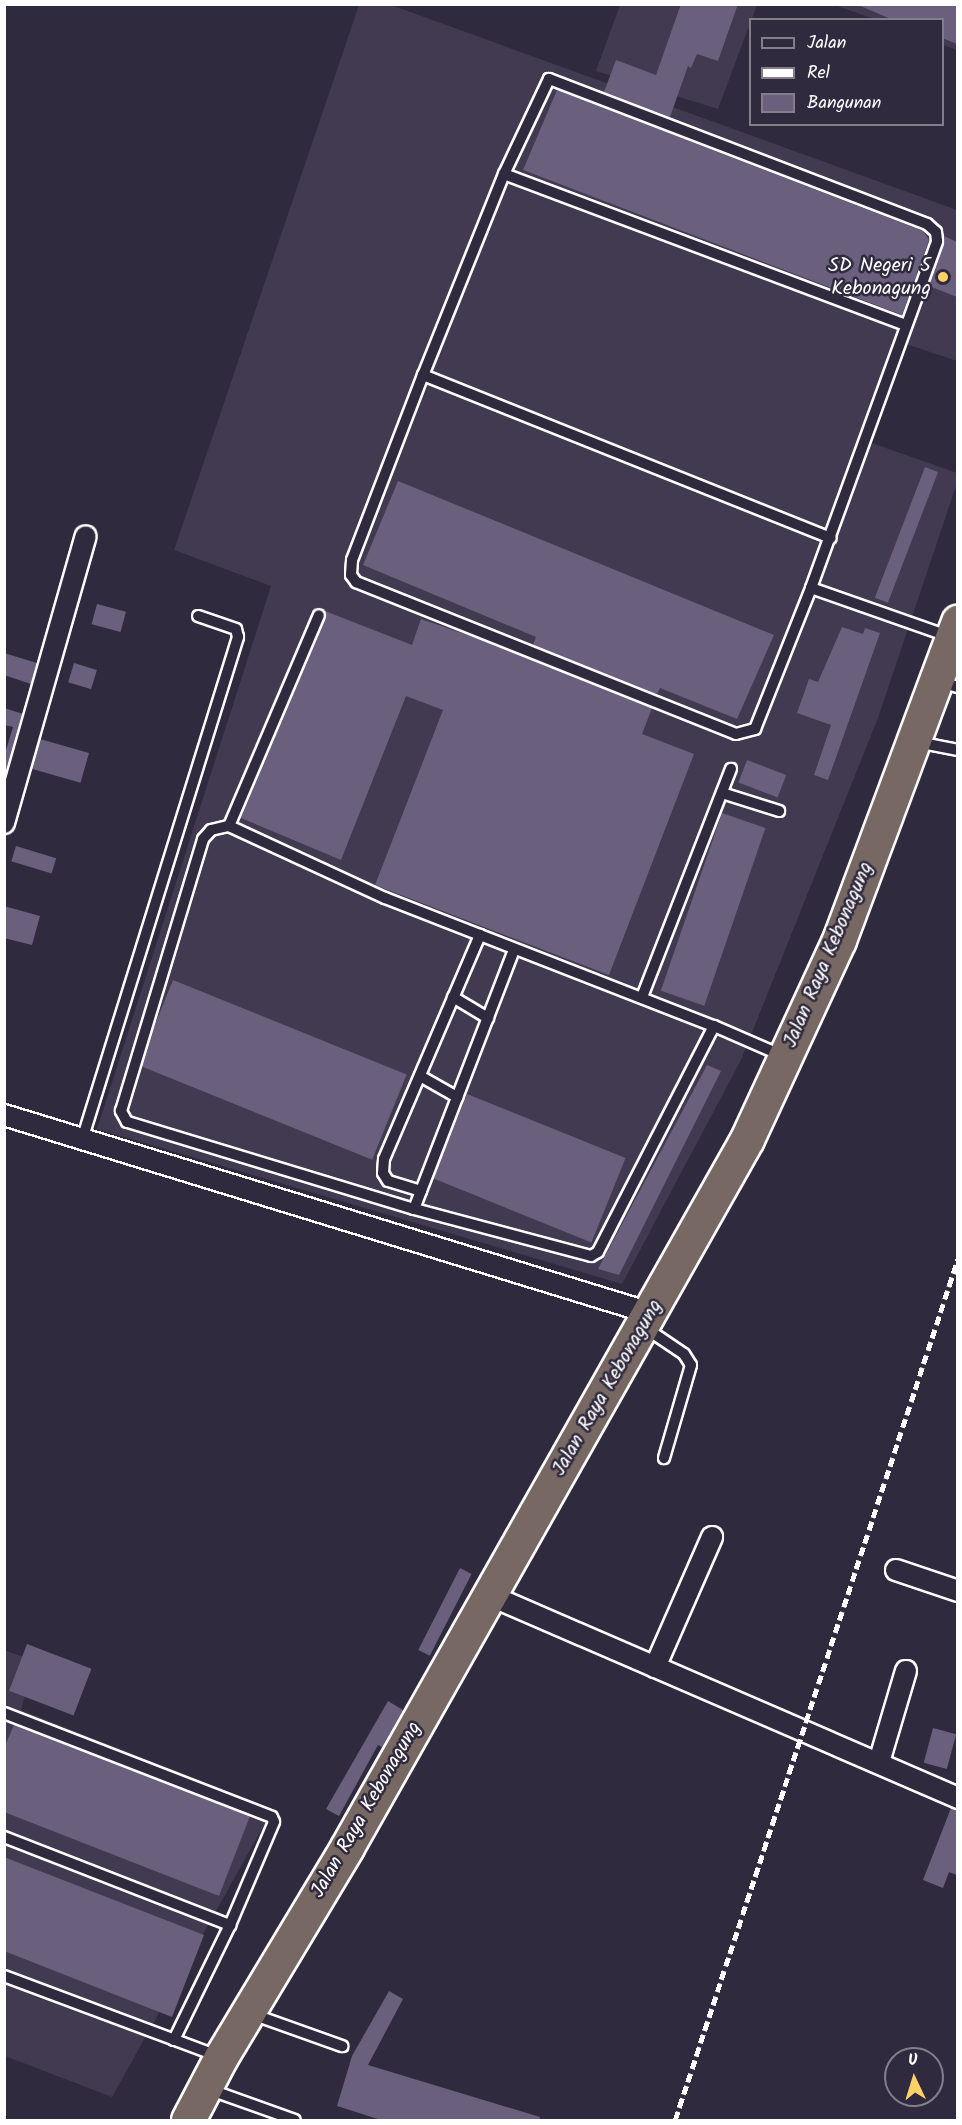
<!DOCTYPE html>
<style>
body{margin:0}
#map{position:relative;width:962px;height:2125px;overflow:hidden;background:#2f2a3d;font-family:Kalam,sans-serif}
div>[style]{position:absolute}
.built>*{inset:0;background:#413a50}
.building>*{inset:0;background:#6a5f7c;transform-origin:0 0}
.roads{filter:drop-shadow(2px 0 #fff) drop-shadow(-2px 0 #fff) drop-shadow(0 2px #fff) drop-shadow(0 -2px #fff)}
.service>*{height:10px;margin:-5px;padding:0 5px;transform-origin:5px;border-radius:5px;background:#2f2a3d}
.minor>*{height:20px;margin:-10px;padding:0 10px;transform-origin:10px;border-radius:10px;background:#2f2a3d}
.trunk>*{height:33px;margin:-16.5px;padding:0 16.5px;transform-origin:16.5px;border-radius:16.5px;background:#776864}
.rail>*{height:4.5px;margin-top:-2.25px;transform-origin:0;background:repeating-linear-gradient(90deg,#fff 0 9px,transparent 0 13.5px)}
.dots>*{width:16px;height:16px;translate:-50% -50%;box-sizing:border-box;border:3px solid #2f2a3d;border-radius:50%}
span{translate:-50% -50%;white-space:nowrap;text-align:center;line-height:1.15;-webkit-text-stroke:5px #2f2a3d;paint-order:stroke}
.poi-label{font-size:20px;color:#fff}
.right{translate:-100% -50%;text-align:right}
.street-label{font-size:20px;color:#fff}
.frame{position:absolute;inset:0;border:6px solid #fff;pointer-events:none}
.legend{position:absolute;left:749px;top:18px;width:195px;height:108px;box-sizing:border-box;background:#2f2a3d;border:2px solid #827f8b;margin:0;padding:8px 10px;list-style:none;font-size:18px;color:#fff}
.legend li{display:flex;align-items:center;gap:12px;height:30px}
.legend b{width:30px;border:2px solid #827f8b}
.north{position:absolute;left:884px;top:2047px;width:60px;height:60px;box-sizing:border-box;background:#2f2a3d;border:2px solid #827f8b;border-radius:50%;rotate:356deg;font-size:16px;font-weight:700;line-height:24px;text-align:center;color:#fff}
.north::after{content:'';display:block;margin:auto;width:21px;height:27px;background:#ffd166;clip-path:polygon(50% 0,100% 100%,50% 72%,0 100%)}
</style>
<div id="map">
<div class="built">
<div style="clip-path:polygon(359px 5px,391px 5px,957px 210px,957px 361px,906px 344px,872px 443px,957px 473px,957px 483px,878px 718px,741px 1060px,622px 1284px,97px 1129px,271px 586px,174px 550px)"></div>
<div style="clip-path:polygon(620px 5px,757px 5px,718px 109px,596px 71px)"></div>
<div style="clip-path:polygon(834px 5px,957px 5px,957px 50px,943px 45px,942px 20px,874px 19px)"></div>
<div style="clip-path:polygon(4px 1650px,35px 1661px,21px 1710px,273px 1809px,112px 2097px,5px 2056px)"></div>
</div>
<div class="building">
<div style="clip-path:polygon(681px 4px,738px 4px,718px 61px,697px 54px,691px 68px,688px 66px,670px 117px,604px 92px,616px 60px,656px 75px)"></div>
<div style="clip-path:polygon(856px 4px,957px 4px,957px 44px,942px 38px,942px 20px,893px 20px)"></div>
<div style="clip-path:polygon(557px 90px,923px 231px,929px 240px,902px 315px,523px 170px)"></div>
<div style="clip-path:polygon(944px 236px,957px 242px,957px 297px,929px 286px)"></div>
<div style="left:925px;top:467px;width:14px;height:140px;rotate:21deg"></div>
<div style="clip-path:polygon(398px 481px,774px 635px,737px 719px,660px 688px,657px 694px,533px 645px,536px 637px,363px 565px)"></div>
<div style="left:97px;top:604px;width:30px;height:21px;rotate:15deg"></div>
<div style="clip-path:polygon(325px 611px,412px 645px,421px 619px,479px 639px,652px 708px,642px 734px,694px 754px,609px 975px,375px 885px,443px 710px,406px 696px,341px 860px,241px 818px,326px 618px)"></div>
<div style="clip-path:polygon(842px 627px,863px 634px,865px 628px,880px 633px,828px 780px,814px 775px,831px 725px,797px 713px,809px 679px,818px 682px)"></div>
<div style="clip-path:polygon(4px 653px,37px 663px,31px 684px,4px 675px)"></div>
<div style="left:74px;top:663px;width:24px;height:20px;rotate:17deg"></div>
<div style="clip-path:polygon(4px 708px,23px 714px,4px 778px,4px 757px,13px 727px,4px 725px)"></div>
<div style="left:40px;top:739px;width:51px;height:31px;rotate:16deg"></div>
<div style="left:747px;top:760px;width:42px;height:24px;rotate:21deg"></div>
<div style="left:722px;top:813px;width:46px;height:188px;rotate:19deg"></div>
<div style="left:16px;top:846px;width:42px;height:16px;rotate:17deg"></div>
<div style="clip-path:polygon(4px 906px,40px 916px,32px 945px,4px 938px)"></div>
<div style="left:173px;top:980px;width:252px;height:92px;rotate:22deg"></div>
<div style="clip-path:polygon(707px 1065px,721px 1071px,619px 1275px,598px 1269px)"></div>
<div style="left:467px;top:1094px;width:171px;height:91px;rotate:22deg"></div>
<div style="left:460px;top:1568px;width:13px;height:92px;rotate:27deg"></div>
<div style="left:27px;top:1644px;width:69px;height:50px;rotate:21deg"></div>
<div style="clip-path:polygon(388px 1701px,403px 1710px,382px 1747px,378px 1745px,339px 1816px,326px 1809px)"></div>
<div style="clip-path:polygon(14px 1725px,250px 1816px,219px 1896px,4px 1812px,4px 1748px)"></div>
<div style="left:933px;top:1728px;width:24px;height:36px;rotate:15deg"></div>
<div style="clip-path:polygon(951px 1808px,957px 1810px,957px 1875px,949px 1872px,943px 1888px,923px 1880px)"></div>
<div style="clip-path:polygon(4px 1857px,204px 1935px,172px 2017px,4px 1951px)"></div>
<div style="clip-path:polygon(389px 1991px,403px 1999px,368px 2065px,540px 2117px,539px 2121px,384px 2121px,337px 2106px,352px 2056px)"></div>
</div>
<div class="roads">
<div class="service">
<div style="left:504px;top:174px;width:429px;rotate:20.6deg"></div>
<div style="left:423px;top:375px;width:439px;rotate:21.8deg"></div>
<div style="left:811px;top:588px;width:369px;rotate:-70deg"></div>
<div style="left:937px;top:241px;width:9px;rotate:-96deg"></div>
<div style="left:936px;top:232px;width:12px;rotate:-138deg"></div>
<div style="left:927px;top:224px;width:405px;rotate:-159deg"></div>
<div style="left:549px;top:79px;width:105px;rotate:115.3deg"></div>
<div style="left:504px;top:174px;width:217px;rotate:111.9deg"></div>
<div style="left:423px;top:375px;width:198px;rotate:111deg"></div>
<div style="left:352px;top:560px;width:15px;rotate:94deg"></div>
<div style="left:351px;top:575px;width:9px;rotate:54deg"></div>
<div style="left:356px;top:582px;width:409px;rotate:21.8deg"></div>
<div style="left:736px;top:734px;width:20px;rotate:-15deg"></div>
<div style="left:755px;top:729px;width:152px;rotate:-68.3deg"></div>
<div style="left:811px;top:588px;width:145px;rotate:19.3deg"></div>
<div style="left:938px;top:681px;width:21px;rotate:17deg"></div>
<div style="left:917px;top:742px;width:42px;rotate:11deg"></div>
<div style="left:722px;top:793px;width:60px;rotate:17.5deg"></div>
<div style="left:229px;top:826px;width:229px;rotate:-66.9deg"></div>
<div style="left:453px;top:997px;width:41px;rotate:31deg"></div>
<div style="left:642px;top:997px;width:245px;rotate:-68.7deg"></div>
<div style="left:714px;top:1026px;width:254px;rotate:117.2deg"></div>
<div style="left:598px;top:1252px;width:8px;rotate:150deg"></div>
<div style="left:591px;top:1256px;width:183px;rotate:-165.1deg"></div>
<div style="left:414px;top:1209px;width:300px;rotate:-163.1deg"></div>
<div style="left:127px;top:1122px;width:13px;rotate:-119deg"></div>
<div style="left:121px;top:1111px;width:284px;rotate:-73.2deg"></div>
<div style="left:203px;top:839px;width:12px;rotate:-48deg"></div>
<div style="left:211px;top:830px;width:18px;rotate:-13deg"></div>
<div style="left:229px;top:826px;width:172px;rotate:24.8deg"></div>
<div style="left:385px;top:898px;width:353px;rotate:21.3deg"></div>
<div style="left:714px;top:1026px;width:75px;rotate:23.5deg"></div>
<div style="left:420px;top:1076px;width:43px;rotate:29.6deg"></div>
<div style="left:82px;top:1140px;width:527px;rotate:-72.77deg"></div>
<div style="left:238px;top:637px;width:8px;rotate:-104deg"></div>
<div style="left:236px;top:629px;width:40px;rotate:-161.1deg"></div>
<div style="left:421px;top:1191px;width:34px;rotate:-163deg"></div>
<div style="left:388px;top:1181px;width:9px;rotate:-122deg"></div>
<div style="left:383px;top:1173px;width:14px;rotate:-86deg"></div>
<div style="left:384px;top:1159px;width:244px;rotate:-66.8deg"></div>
<div style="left:414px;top:1209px;width:278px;rotate:-68.9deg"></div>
<div style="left:644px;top:1327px;width:48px;rotate:34deg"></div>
<div style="left:684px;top:1354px;width:13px;rotate:58deg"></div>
<div style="left:691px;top:1365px;width:97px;rotate:106.2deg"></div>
<div style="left:4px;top:1713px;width:287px;rotate:21.2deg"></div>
<div style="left:272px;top:1817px;width:5px;rotate:68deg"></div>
<div style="left:274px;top:1822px;width:112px;rotate:113.1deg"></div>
<div style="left:230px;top:1925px;width:128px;rotate:116deg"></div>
<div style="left:4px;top:1837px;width:243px;rotate:21.3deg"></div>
<div style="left:4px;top:1976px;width:228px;rotate:20.5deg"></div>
<div style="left:252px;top:2014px;width:96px;rotate:19.6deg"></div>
<div style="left:208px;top:2089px;width:92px;rotate:19.6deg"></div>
</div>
<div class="minor">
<div style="left:4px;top:823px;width:298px;rotate:-74.1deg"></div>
<div style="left:4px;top:1115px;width:676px;rotate:17.04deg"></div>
<div style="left:896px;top:1570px;width:65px;rotate:18.7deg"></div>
<div style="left:489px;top:1595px;width:511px;rotate:23.4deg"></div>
<div style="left:655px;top:1667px;width:142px;rotate:-66.3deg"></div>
<div style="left:879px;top:1762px;width:95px;rotate:-73.5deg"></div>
</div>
<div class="trunk">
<div style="left:188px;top:2120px;width:71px;rotate:-62.4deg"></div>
<div style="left:221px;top:2057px;width:245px;rotate:-59deg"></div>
<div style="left:347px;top:1847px;width:813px;rotate:-60.53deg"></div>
<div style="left:747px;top:1139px;width:219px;rotate:-65.2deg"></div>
<div style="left:839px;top:940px;width:340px;rotate:-69.5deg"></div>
</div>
</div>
<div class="rail">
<div style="left:675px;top:2120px;width:907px;rotate:-71.82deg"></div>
</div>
<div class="dots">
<div style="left:943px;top:277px;background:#ffd166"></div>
</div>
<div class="poi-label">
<span class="right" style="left:931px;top:278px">SD Negeri 5<br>Kebonagung</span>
</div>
<div class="street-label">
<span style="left:829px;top:955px;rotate:-67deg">Jalan Raya Kebonagung</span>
<span style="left:608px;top:1388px;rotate:-60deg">Jalan Raya Kebonagung</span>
<span style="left:367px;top:1810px;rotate:-60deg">Jalan Raya Kebonagung</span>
</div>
<div class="frame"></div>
<ul class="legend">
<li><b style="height:8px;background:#2f2a3d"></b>Jalan</li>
<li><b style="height:8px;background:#fff"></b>Rel</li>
<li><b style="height:16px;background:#6a5f7c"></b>Bangunan</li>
</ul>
<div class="north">U</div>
</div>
